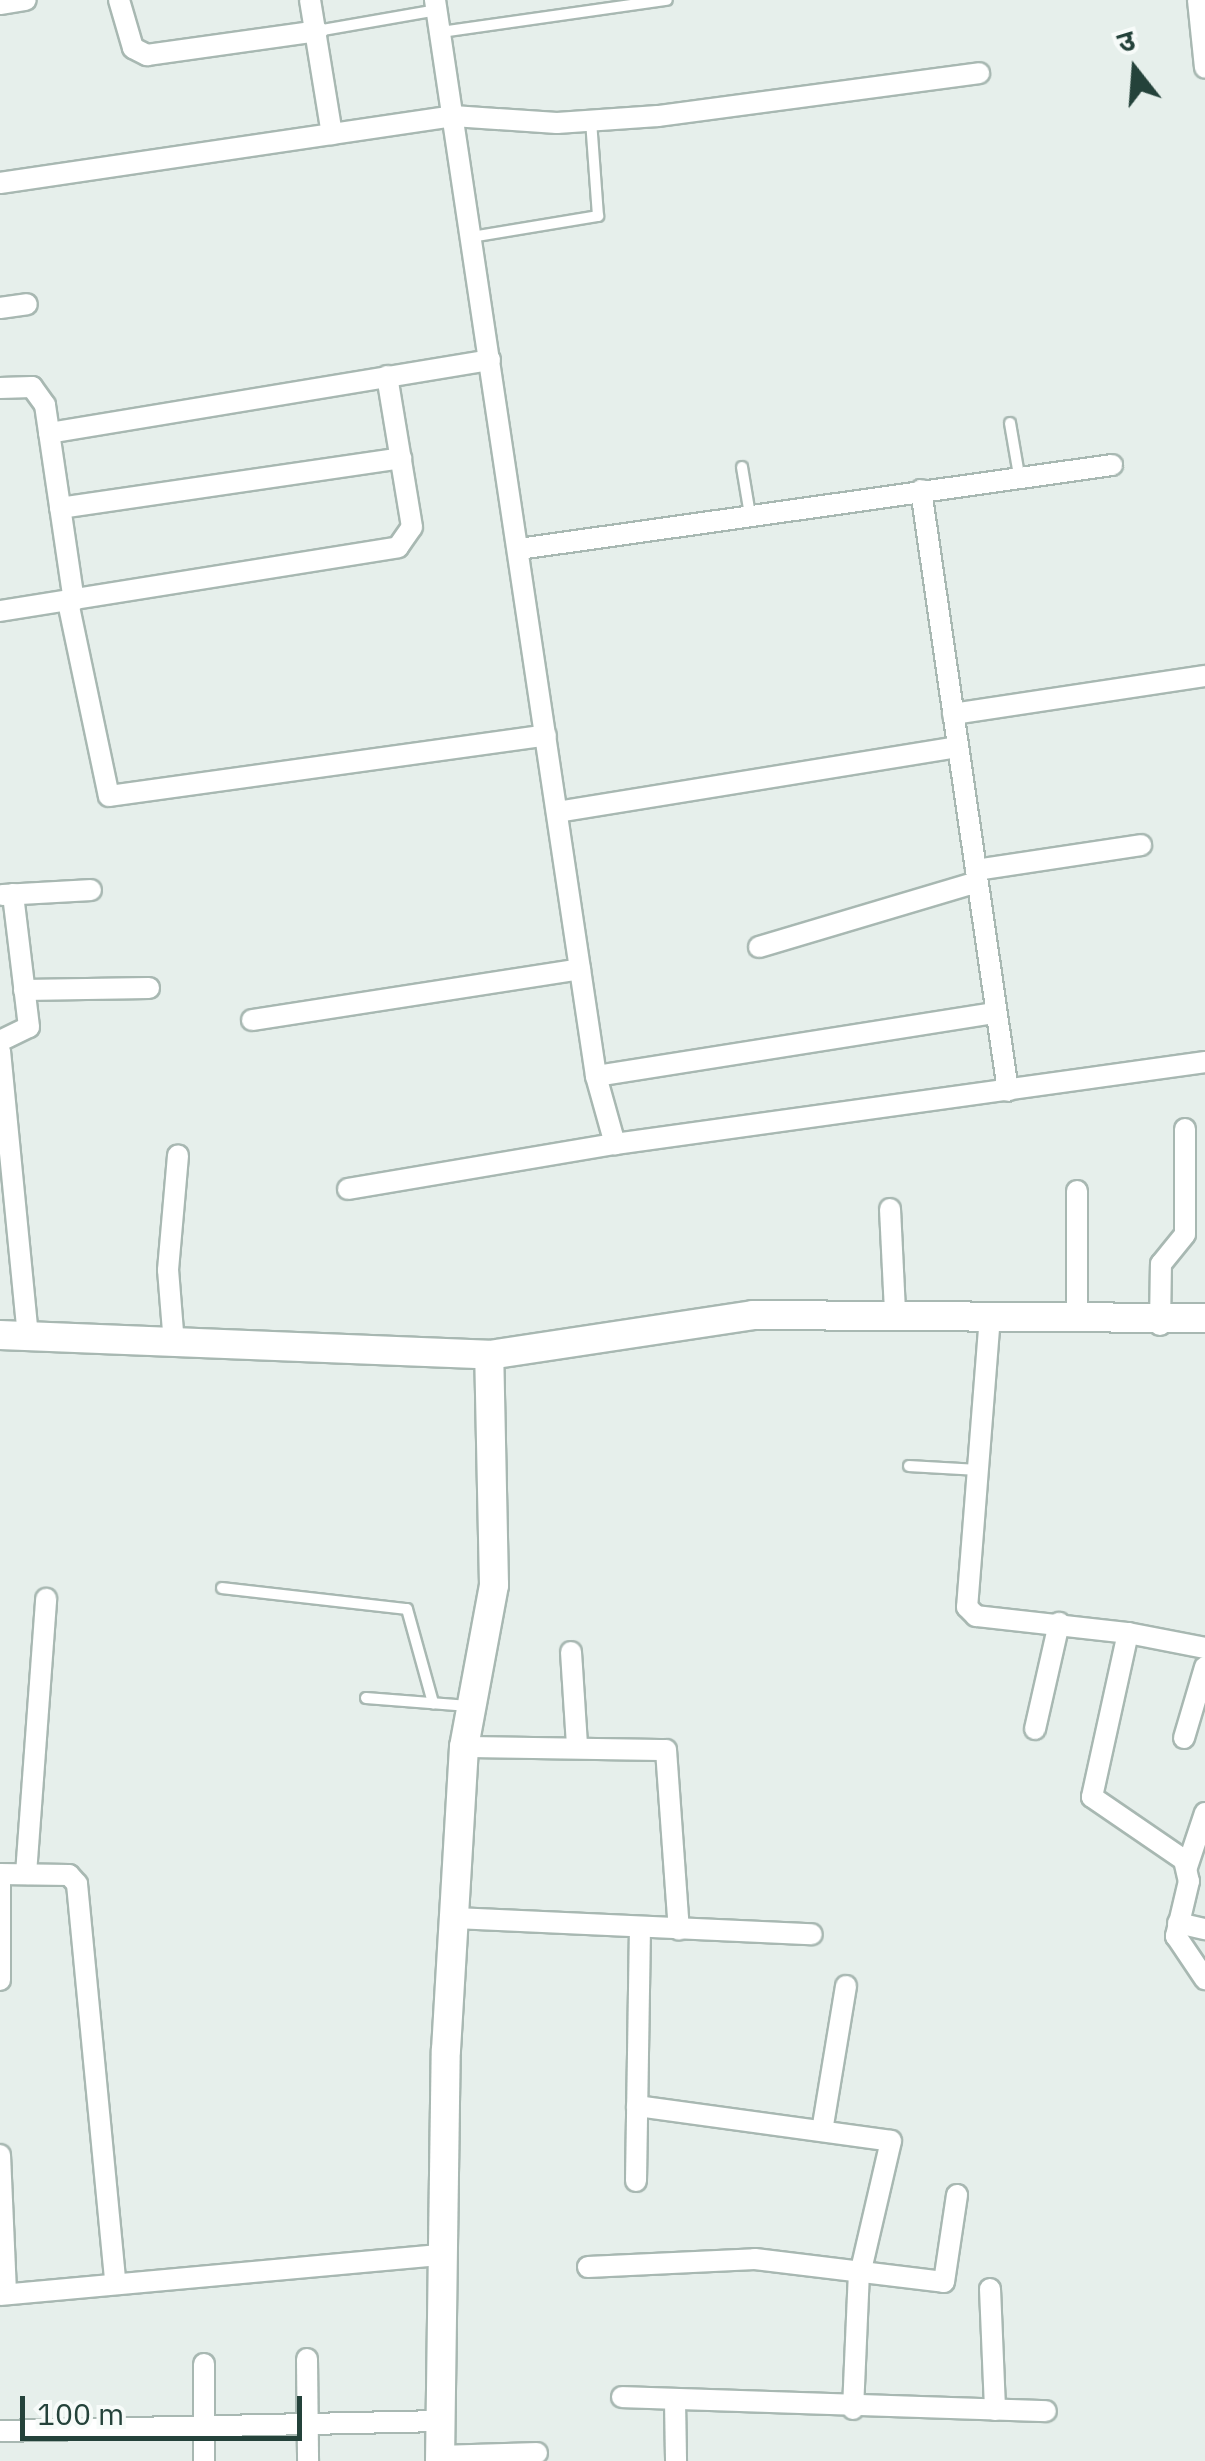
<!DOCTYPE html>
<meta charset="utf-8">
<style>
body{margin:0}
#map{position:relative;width:1205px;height:2461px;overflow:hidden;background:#e6efeb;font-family:"IBM Plex Sans","Noto Sans Devanagari",sans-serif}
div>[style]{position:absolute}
.roads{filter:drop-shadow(2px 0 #a8b8b2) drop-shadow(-2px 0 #a8b8b2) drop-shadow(0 2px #a8b8b2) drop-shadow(0 -2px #a8b8b2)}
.lane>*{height:10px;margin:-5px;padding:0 5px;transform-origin:5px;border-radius:5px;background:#fff}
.street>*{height:20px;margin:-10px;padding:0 10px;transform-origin:10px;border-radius:10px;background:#fff}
.secondary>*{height:28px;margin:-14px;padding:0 14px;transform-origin:14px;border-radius:14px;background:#fff}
span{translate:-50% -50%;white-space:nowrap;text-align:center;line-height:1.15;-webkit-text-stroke:10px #f7fbf9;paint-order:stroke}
.north{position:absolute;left:1085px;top:20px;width:100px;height:100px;-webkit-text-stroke:8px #f7fbf9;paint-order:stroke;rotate:343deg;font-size:28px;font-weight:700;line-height:40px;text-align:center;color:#24423a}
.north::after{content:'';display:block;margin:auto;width:35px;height:45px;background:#24423a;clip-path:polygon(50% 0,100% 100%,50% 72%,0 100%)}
.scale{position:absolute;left:20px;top:2396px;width:282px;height:45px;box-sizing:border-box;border:5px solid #24423a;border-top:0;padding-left:12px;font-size:30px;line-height:35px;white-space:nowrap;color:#24423a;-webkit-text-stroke:8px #f7fbf9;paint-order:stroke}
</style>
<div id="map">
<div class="roads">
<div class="lane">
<div style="left:317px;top:31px;width:122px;rotate:-9.9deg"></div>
<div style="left:441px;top:32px;width:228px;rotate:-8.1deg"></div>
<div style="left:471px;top:237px;width:129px;rotate:-9.4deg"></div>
<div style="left:598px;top:216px;width:95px;rotate:-94.2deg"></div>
<div style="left:1010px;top:423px;width:53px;rotate:80.2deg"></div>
<div style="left:742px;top:467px;width:49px;rotate:80.5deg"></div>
<div style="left:909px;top:1466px;width:69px;rotate:3.3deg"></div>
<div style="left:222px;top:1588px;width:186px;rotate:6.5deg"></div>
<div style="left:407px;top:1609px;width:98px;rotate:74.5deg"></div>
<div style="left:366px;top:1698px;width:103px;rotate:4.4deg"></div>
</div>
<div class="street">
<div style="left:119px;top:0;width:50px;rotate:73.7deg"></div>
<div style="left:133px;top:48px;width:16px;rotate:27deg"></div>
<div style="left:147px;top:55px;width:172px;rotate:-8deg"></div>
<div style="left:310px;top:0;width:136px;rotate:80.7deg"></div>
<div style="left:435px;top:0;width:1088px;rotate:81.49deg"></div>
<div style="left:596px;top:1076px;width:71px;rotate:74.4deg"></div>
<div style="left:615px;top:1144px;width:596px;rotate:-7.91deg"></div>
<div style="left:1198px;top:0;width:68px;rotate:84.1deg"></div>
<div style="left:0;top:4px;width:26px;rotate:-9deg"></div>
<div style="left:0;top:183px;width:458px;rotate:-8.4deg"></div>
<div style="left:453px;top:116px;width:104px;rotate:3.9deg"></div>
<div style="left:557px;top:123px;width:101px;rotate:-4deg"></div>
<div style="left:658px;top:116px;width:324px;rotate:-7.6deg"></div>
<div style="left:0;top:308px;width:27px;rotate:-8deg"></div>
<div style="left:0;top:388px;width:32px;rotate:-2deg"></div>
<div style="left:32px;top:387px;width:22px;rotate:54deg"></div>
<div style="left:45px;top:405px;width:198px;rotate:81.6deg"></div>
<div style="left:49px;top:433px;width:447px;rotate:-9.4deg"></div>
<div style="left:921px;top:490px;width:607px;rotate:81.76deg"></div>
<div style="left:60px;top:508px;width:345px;rotate:-8.3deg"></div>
<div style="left:519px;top:549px;width:599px;rotate:-8.06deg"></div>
<div style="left:68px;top:602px;width:198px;rotate:78.1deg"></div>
<div style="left:109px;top:796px;width:441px;rotate:-7.9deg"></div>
<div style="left:0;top:611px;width:403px;rotate:-9.1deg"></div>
<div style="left:398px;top:547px;width:24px;rotate:-55deg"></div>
<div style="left:412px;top:527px;width:153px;rotate:-99.4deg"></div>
<div style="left:953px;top:714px;width:255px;rotate:-8.6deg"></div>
<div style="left:557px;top:812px;width:406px;rotate:-9.2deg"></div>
<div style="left:976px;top:870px;width:167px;rotate:-8.6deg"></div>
<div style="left:2px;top:895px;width:89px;rotate:-3.2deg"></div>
<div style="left:759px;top:947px;width:227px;rotate:-16.6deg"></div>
<div style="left:24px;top:990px;width:125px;rotate:-0.9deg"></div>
<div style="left:252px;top:1020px;width:332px;rotate:-8.8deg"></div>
<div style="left:0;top:1041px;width:32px;rotate:-26deg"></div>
<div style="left:29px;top:1027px;width:134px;rotate:-96.9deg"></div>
<div style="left:0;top:1051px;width:286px;rotate:84.4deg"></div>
<div style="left:596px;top:1076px;width:405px;rotate:-9deg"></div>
<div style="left:348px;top:1189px;width:271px;rotate:-9.6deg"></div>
<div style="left:890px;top:1209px;width:104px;rotate:87.2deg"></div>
<div style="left:990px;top:1316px;width:292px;rotate:94.5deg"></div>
<div style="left:967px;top:1607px;width:13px;rotate:45deg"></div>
<div style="left:976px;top:1616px;width:153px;rotate:6.4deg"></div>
<div style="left:1128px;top:1633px;width:168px;rotate:102.4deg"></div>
<div style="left:1092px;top:1797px;width:112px;rotate:34.4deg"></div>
<div style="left:1184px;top:1860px;width:22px;rotate:77deg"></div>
<div style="left:1189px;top:1881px;width:57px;rotate:103.3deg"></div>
<div style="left:1176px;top:1936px;width:52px;rotate:56deg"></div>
<div style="left:1077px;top:1320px;width:129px;rotate:-90deg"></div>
<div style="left:1160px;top:1325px;width:61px;rotate:-89.1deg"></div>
<div style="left:1161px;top:1264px;width:38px;rotate:-51deg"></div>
<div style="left:1185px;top:1234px;width:105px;rotate:-90deg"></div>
<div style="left:174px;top:1344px;width:74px;rotate:-94.6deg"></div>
<div style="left:168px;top:1270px;width:115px;rotate:-85deg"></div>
<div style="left:1128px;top:1633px;width:78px;rotate:11deg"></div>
<div style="left:571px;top:1652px;width:93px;rotate:86.3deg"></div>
<div style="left:1035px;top:1729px;width:109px;rotate:-77.2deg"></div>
<div style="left:1184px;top:1738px;width:74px;rotate:-73.5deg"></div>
<div style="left:464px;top:1747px;width:202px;rotate:0.9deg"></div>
<div style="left:666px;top:1750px;width:180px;rotate:85.9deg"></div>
<div style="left:1187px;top:1867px;width:57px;rotate:-71.6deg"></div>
<div style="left:0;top:1874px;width:69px;rotate:0.8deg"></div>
<div style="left:69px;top:1875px;width:12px;rotate:48deg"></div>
<div style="left:77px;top:1884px;width:396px;rotate:84.5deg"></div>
<div style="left:26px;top:1874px;width:276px;rotate:-85.8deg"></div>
<div style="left:0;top:1875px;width:105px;rotate:90deg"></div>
<div style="left:454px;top:1918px;width:358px;rotate:2.6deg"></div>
<div style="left:1178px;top:1923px;width:28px;rotate:13deg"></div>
<div style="left:637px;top:2106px;width:256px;rotate:7.8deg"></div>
<div style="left:891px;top:2141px;width:132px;rotate:103.1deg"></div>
<div style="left:823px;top:2125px;width:141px;rotate:-80.6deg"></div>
<div style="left:0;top:2155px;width:139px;rotate:87.5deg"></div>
<div style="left:636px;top:2181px;width:252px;rotate:-89.1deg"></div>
<div style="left:588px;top:2267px;width:167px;rotate:-2.7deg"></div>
<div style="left:755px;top:2259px;width:190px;rotate:6.9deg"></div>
<div style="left:944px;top:2282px;width:88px;rotate:-81.5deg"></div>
<div style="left:990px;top:2289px;width:121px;rotate:87.6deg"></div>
<div style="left:0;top:2295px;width:442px;rotate:-5.2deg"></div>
<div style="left:307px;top:2359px;width:102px;rotate:89.4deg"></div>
<div style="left:204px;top:2364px;width:97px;rotate:90deg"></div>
<div style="left:622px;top:2397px;width:424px;rotate:1.9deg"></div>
<div style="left:675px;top:2401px;width:60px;rotate:89deg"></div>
<div style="left:853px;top:2409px;width:139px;rotate:-87.5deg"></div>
<div style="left:0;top:2431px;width:440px;rotate:-1.3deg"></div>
<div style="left:440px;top:2456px;width:97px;rotate:-1.8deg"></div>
</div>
<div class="secondary">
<div style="left:0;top:1335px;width:489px;rotate:2.3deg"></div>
<div style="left:489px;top:1355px;width:267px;rotate:-8.6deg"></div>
<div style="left:753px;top:1315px;width:452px;rotate:0.4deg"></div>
<div style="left:440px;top:2461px;width:411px;rotate:-89.2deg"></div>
<div style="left:446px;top:2050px;width:304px;rotate:-86.6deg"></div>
<div style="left:464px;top:1747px;width:165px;rotate:-79.5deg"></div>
<div style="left:494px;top:1585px;width:230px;rotate:-91.2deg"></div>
</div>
</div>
<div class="north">उ</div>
<div class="scale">100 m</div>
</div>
